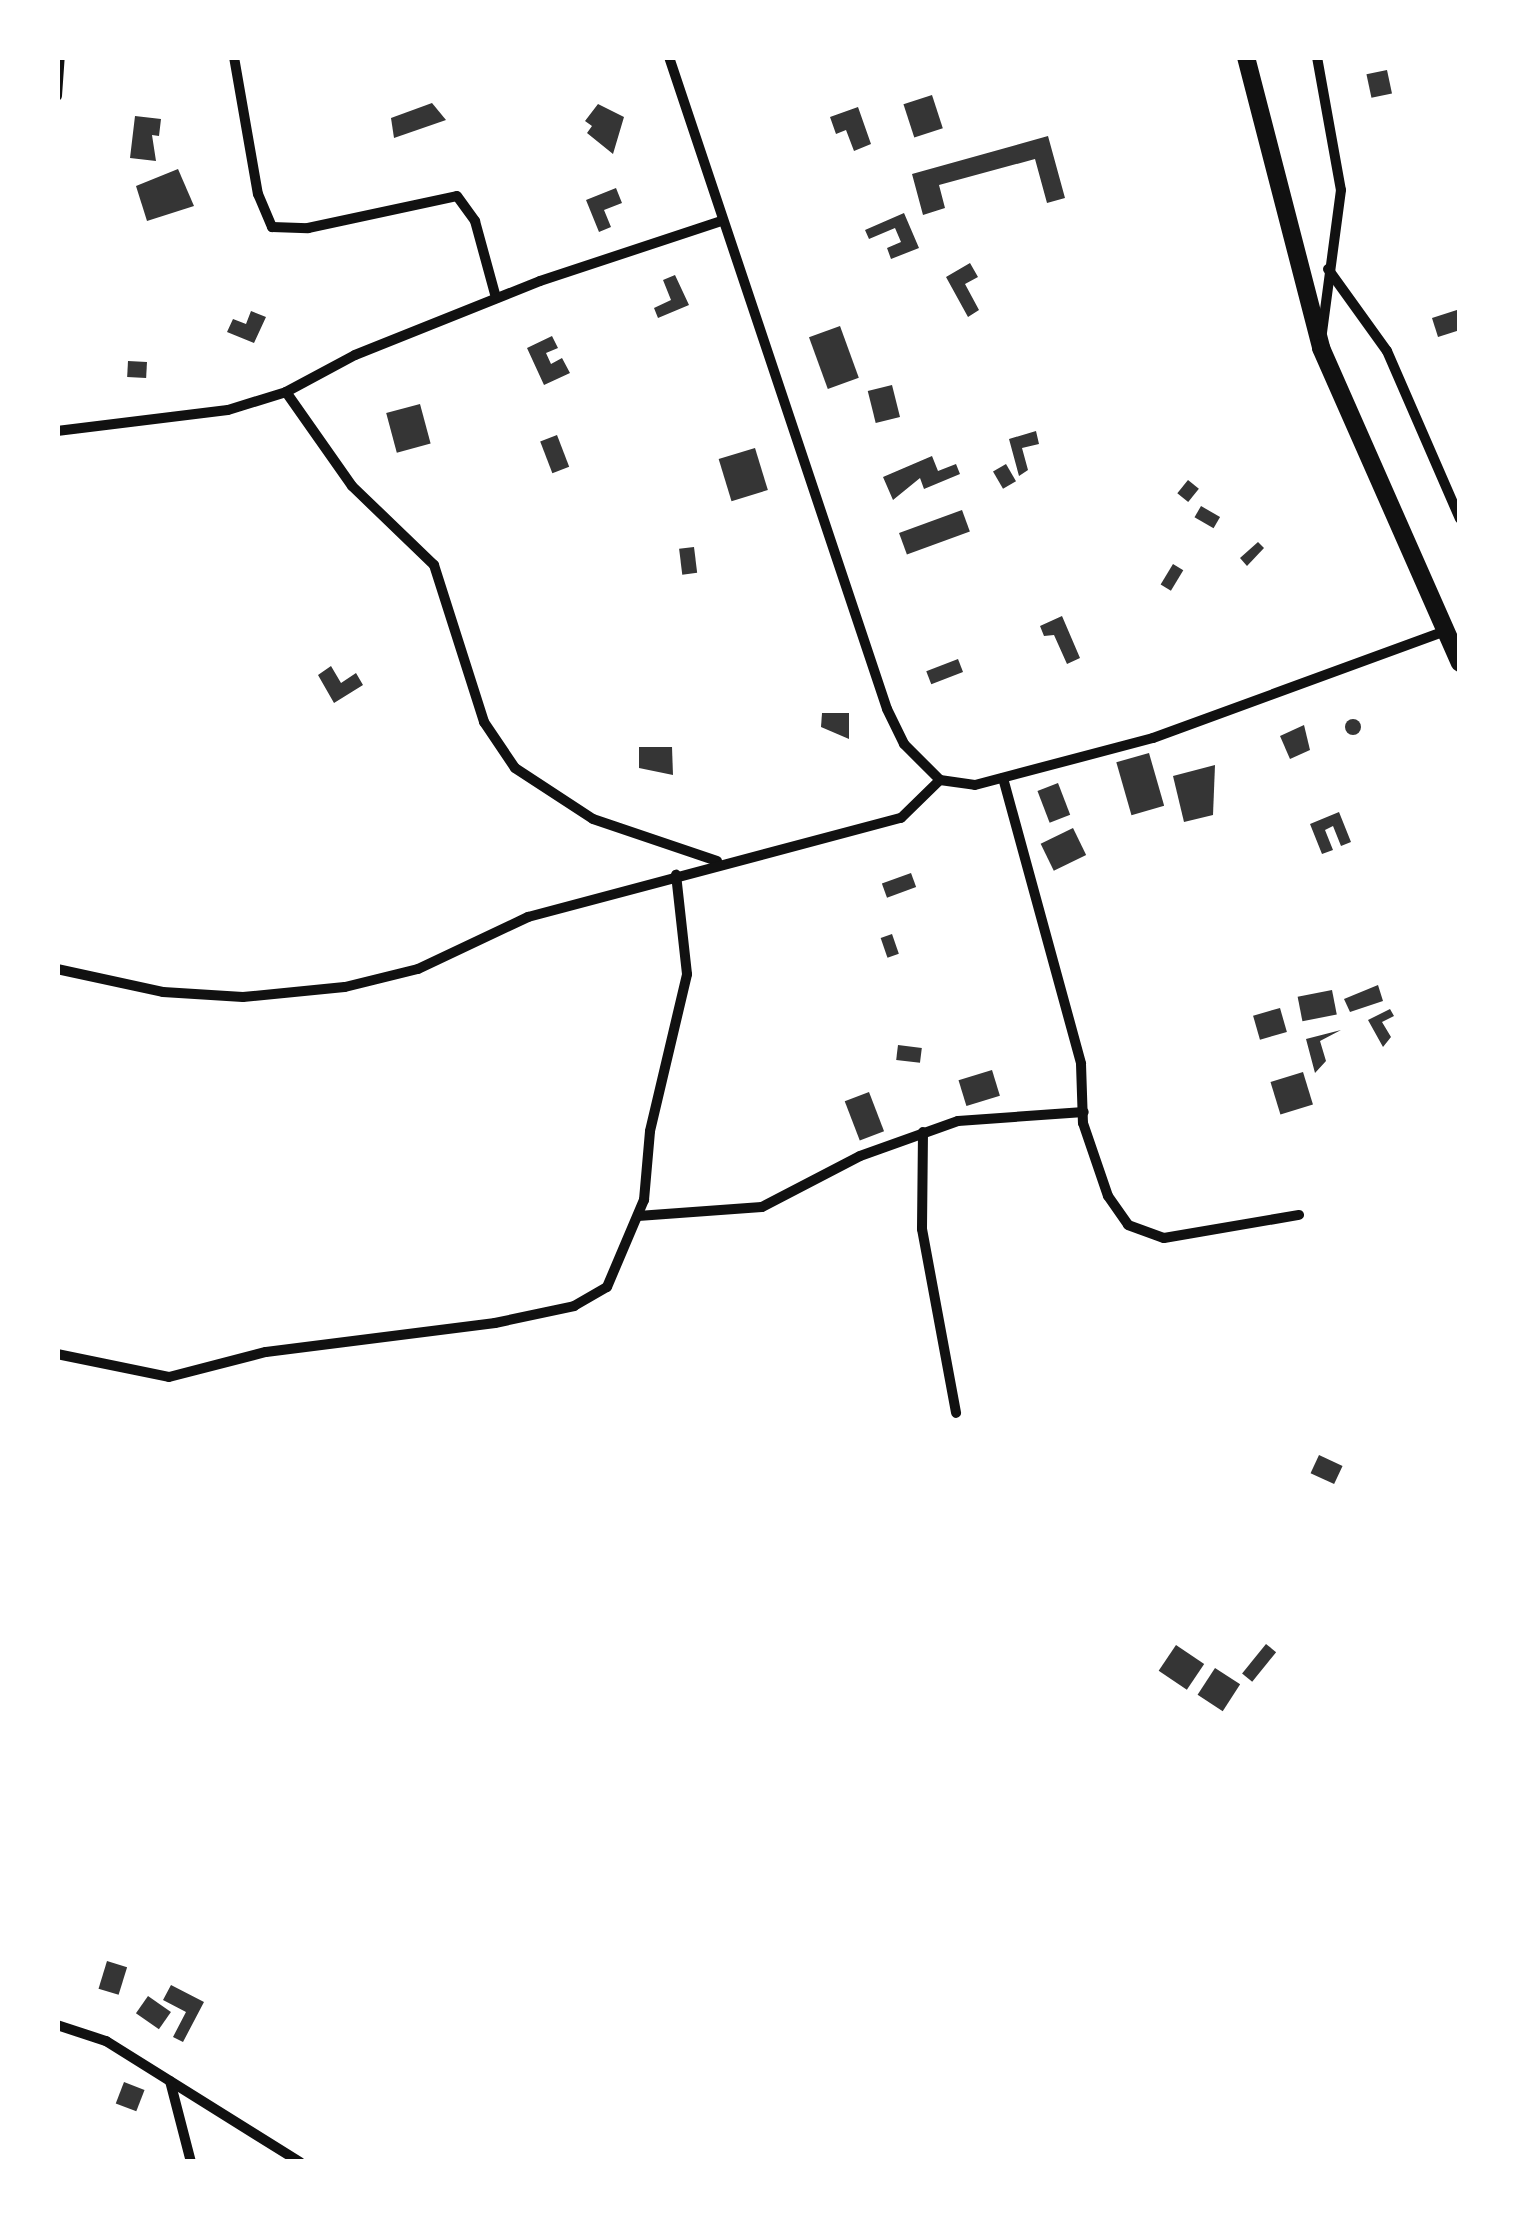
<!DOCTYPE html>
<style>
body{margin:0}
#map{position:relative;width:1517px;height:2219px;overflow:hidden;background:#fff;font-family:"Fira Sans",sans-serif}
div>[style]{position:absolute}
.building>*{inset:0;background:#353535;transform-origin:0 0}
.round{border-radius:50%}
.minor>*{height:10px;margin:-5px;padding:0 5px;transform-origin:5px;border-radius:5px;background:#111}
.trunk>*{height:18px;margin:-9px;padding:0 9px;transform-origin:9px;border-radius:9px;background:#111}
span{translate:-50% -50%;white-space:nowrap;text-align:center;line-height:1.15;-webkit-text-stroke:10px #fff;paint-order:stroke}
.frame{position:absolute;inset:0;border:60px solid #fff;pointer-events:none}
</style>
<div id="map">
<div class="building">
<div style="left:1387px;top:70px;width:24px;height:21px;rotate:78deg"></div>
<div style="left:932px;top:95px;width:35px;height:30px;rotate:72deg"></div>
<div style="clip-path:polygon(432px 103px,446px 120px,394px 138px,391px 118px)"></div>
<div style="clip-path:polygon(598px 104px,624px 117px,613px 154px,587px 133px,592px 126px,585px 121px)"></div>
<div style="clip-path:polygon(858px 107px,871px 144px,854px 151px,846px 130px,836px 134px,830px 117px)"></div>
<div style="clip-path:polygon(135px 116px,161px 119px,159px 136px,152px 135px,156px 161px,130px 158px)"></div>
<div style="clip-path:polygon(1048px 136px,1065px 198px,1047px 203px,1035px 159px,939px 185px,945px 208px,923px 215px,912px 174px)"></div>
<div style="clip-path:polygon(178px 169px,194px 206px,147px 221px,136px 186px)"></div>
<div style="clip-path:polygon(616px 188px,622px 203px,604px 210px,611px 227px,599px 232px,586px 200px)"></div>
<div style="clip-path:polygon(904px 213px,919px 248px,891px 259px,887px 248px,901px 242px,895px 228px,869px 239px,865px 230px)"></div>
<div style="clip-path:polygon(970px 263px,978px 277px,965px 284px,979px 310px,968px 317px,946px 277px)"></div>
<div style="clip-path:polygon(675px 275px,689px 305px,658px 318px,654px 308px,671px 300px,663px 280px)"></div>
<div style="clip-path:polygon(1460px 309px,1460px 330px,1438px 337px,1432px 318px)"></div>
<div style="clip-path:polygon(251px 311px,266px 317px,254px 343px,227px 332px,233px 319px,246px 324px)"></div>
<div style="left:840px;top:326px;width:55px;height:33px;rotate:70deg"></div>
<div style="clip-path:polygon(552px 336px,558px 348px,546px 353px,551px 364px,562px 358px,570px 373px,544px 385px,527px 348px)"></div>
<div style="left:128px;top:361px;width:19px;height:16px;rotate:3deg"></div>
<div style="left:892px;top:385px;width:33px;height:25px;rotate:76deg"></div>
<div style="left:420px;top:404px;width:41px;height:35px;rotate:75deg"></div>
<div style="clip-path:polygon(1036px 431px,1039px 444px,1022px 448px,1028px 470px,1019px 476px,1009px 439px)"></div>
<div style="left:557px;top:435px;width:34px;height:18px;rotate:69deg"></div>
<div style="left:755px;top:448px;width:44px;height:38px;rotate:73deg"></div>
<div style="clip-path:polygon(932px 456px,938px 471px,956px 464px,960px 474px,924px 489px,920px 478px,893px 500px,883px 477px)"></div>
<div style="left:1006px;top:464px;width:20px;height:15px;rotate:60deg"></div>
<div style="left:1188px;top:480px;width:14px;height:17px;rotate:39deg"></div>
<div style="left:1201px;top:506px;width:22px;height:13px;rotate:30deg"></div>
<div style="left:962px;top:510px;width:23px;height:67px;rotate:70deg"></div>
<div style="clip-path:polygon(1258px 542px,1264px 548px,1247px 566px,1240px 558px)"></div>
<div style="left:694px;top:547px;width:26px;height:15px;rotate:83deg"></div>
<div style="left:1173px;top:564px;width:12px;height:24px;rotate:31deg"></div>
<div style="clip-path:polygon(1062px 616px,1080px 658px,1067px 664px,1054px 635px,1044px 636px,1040px 626px)"></div>
<div style="left:958px;top:659px;width:14px;height:34px;rotate:69deg"></div>
<div style="clip-path:polygon(331px 666px,341px 683px,356px 673px,363px 685px,334px 703px,318px 675px)"></div>
<div style="clip-path:polygon(822px 713px,849px 713px,849px 739px,821px 727px)"></div>
<div class="round" style="left:1345px;top:719px;width:16px;height:16px"></div>
<div style="clip-path:polygon(1304px 725px,1310px 750px,1290px 759px,1280px 736px)"></div>
<div style="clip-path:polygon(639px 747px,672px 747px,673px 775px,639px 768px)"></div>
<div style="left:1149px;top:753px;width:55px;height:34px;rotate:74deg"></div>
<div style="clip-path:polygon(1215px 765px,1213px 815px,1184px 822px,1173px 776px)"></div>
<div style="left:1058px;top:783px;width:34px;height:22px;rotate:69deg"></div>
<div style="clip-path:polygon(1339px 812px,1351px 842px,1341px 846px,1333px 826px,1325px 830px,1333px 850px,1322px 854px,1310px 824px)"></div>
<div style="left:1073px;top:828px;width:30px;height:36px;rotate:64deg"></div>
<div style="left:911px;top:873px;width:15px;height:31px;rotate:70deg"></div>
<div style="left:892px;top:934px;width:21px;height:12px;rotate:71deg"></div>
<div style="clip-path:polygon(1378px 985px,1383px 1001px,1350px 1012px,1344px 999px)"></div>
<div style="left:1332px;top:990px;width:25px;height:35px;rotate:79deg"></div>
<div style="left:1280px;top:1008px;width:25px;height:28px;rotate:74deg"></div>
<div style="clip-path:polygon(1390px 1009px,1394px 1016px,1382px 1022px,1391px 1037px,1383px 1047px,1368px 1020px)"></div>
<div style="clip-path:polygon(1341px 1030px,1320px 1041px,1326px 1061px,1315px 1073px,1306px 1039px)"></div>
<div style="left:898px;top:1045px;width:24px;height:15px;rotate:7deg"></div>
<div style="left:992px;top:1070px;width:27px;height:35px;rotate:73deg"></div>
<div style="left:1303px;top:1072px;width:34px;height:34px;rotate:73deg"></div>
<div style="left:869px;top:1092px;width:42px;height:26px;rotate:69deg"></div>
<div style="left:1319px;top:1455px;width:26px;height:20px;rotate:25deg"></div>
<div style="left:1266px;top:1644px;width:13px;height:38px;rotate:39deg"></div>
<div style="left:1176px;top:1645px;width:34px;height:31px;rotate:34deg"></div>
<div style="left:1215px;top:1668px;width:30px;height:32px;rotate:33deg"></div>
<div style="left:107px;top:1961px;width:21px;height:29px;rotate:17deg"></div>
<div style="clip-path:polygon(171px 1985px,204px 2002px,183px 2042px,173px 2037px,186px 2012px,163px 2000px)"></div>
<div style="left:148px;top:1996px;width:28px;height:21px;rotate:35deg"></div>
<div style="left:124px;top:2082px;width:22px;height:23px;rotate:21deg"></div>
</div>
<div class="minor">
<div style="left:234px;top:57px;width:139px;rotate:80.1deg"></div>
<div style="left:258px;top:194px;width:36px;rotate:67deg"></div>
<div style="left:272px;top:227px;width:36px;rotate:2deg"></div>
<div style="left:308px;top:228px;width:152px;rotate:-12.1deg"></div>
<div style="left:457px;top:196px;width:31px;rotate:54deg"></div>
<div style="left:475px;top:221px;width:80px;rotate:74.7deg"></div>
<div style="left:669px;top:57px;width:687px;rotate:71.51deg"></div>
<div style="left:887px;top:709px;width:39px;rotate:64deg"></div>
<div style="left:904px;top:744px;width:51px;rotate:45deg"></div>
<div style="left:940px;top:780px;width:35px;rotate:8deg"></div>
<div style="left:975px;top:785px;width:184px;rotate:-14.8deg"></div>
<div style="left:1153px;top:738px;width:312px;rotate:-20.1deg"></div>
<div style="left:1317px;top:57px;width:135px;rotate:79.8deg"></div>
<div style="left:1341px;top:190px;width:144px;rotate:97.6deg"></div>
<div style="left:57px;top:96px;width:39px;rotate:-86deg"></div>
<div style="left:1328px;top:269px;width:101px;rotate:54.3deg"></div>
<div style="left:1387px;top:351px;width:183px;rotate:66.5deg"></div>
<div style="left:286px;top:392px;width:115px;rotate:54.9deg"></div>
<div style="left:352px;top:486px;width:114px;rotate:43.9deg"></div>
<div style="left:434px;top:565px;width:165px;rotate:72.3deg"></div>
<div style="left:484px;top:722px;width:55px;rotate:56deg"></div>
<div style="left:515px;top:768px;width:93px;rotate:33.2deg"></div>
<div style="left:593px;top:819px;width:131px;rotate:18.7deg"></div>
<div style="left:57px;top:431px;width:172px;rotate:-7deg"></div>
<div style="left:228px;top:410px;width:61px;rotate:-17.2deg"></div>
<div style="left:286px;top:392px;width:78px;rotate:-28.2deg"></div>
<div style="left:355px;top:355px;width:199px;rotate:-21.8deg"></div>
<div style="left:540px;top:281px;width:191px;rotate:-18.3deg"></div>
<div style="left:1003px;top:778px;width:296px;rotate:74.7deg"></div>
<div style="left:1081px;top:1064px;width:59px;rotate:88.1deg"></div>
<div style="left:1083px;top:1123px;width:77px;rotate:71.1deg"></div>
<div style="left:1108px;top:1196px;width:35px;rotate:55deg"></div>
<div style="left:1128px;top:1225px;width:38px;rotate:20deg"></div>
<div style="left:1164px;top:1238px;width:137px;rotate:-9.7deg"></div>
<div style="left:57px;top:969px;width:108px;rotate:12.2deg"></div>
<div style="left:163px;top:992px;width:80px;rotate:3.6deg"></div>
<div style="left:243px;top:997px;width:102px;rotate:-5.6deg"></div>
<div style="left:345px;top:987px;width:75px;rotate:-13.9deg"></div>
<div style="left:418px;top:969px;width:122px;rotate:-25.3deg"></div>
<div style="left:528px;top:917px;width:386px;rotate:-14.9deg"></div>
<div style="left:901px;top:818px;width:54px;rotate:-44.3deg"></div>
<div style="left:923px;top:1132px;width:97px;rotate:90.6deg"></div>
<div style="left:922px;top:1229px;width:187px;rotate:79.5deg"></div>
<div style="left:638px;top:1216px;width:124px;rotate:-4.2deg"></div>
<div style="left:762px;top:1207px;width:110px;rotate:-27.5deg"></div>
<div style="left:860px;top:1156px;width:104px;rotate:-19.7deg"></div>
<div style="left:958px;top:1121px;width:126px;rotate:-4.1deg"></div>
<div style="left:57px;top:1354px;width:114px;rotate:11.6deg"></div>
<div style="left:169px;top:1377px;width:100px;rotate:-14.5deg"></div>
<div style="left:266px;top:1352px;width:231px;rotate:-7.2deg"></div>
<div style="left:495px;top:1323px;width:81px;rotate:-12.1deg"></div>
<div style="left:574px;top:1306px;width:38px;rotate:-30deg"></div>
<div style="left:607px;top:1287px;width:95px;rotate:-67deg"></div>
<div style="left:644px;top:1200px;width:69px;rotate:-85deg"></div>
<div style="left:650px;top:1131px;width:161px;rotate:-76.7deg"></div>
<div style="left:687px;top:974px;width:100px;rotate:-96.3deg"></div>
<div style="left:57px;top:2025px;width:52px;rotate:18.1deg"></div>
<div style="left:106px;top:2041px;width:229px;rotate:32deg"></div>
<div style="left:170px;top:2081px;width:84px;rotate:75.5deg"></div>
</div>
<div class="trunk">
<div style="left:1246px;top:57px;width:301px;rotate:75.5deg"></div>
<div style="left:1321px;top:348px;width:344px;rotate:66.2deg"></div>
</div>
<div class="frame"></div>
</div>
